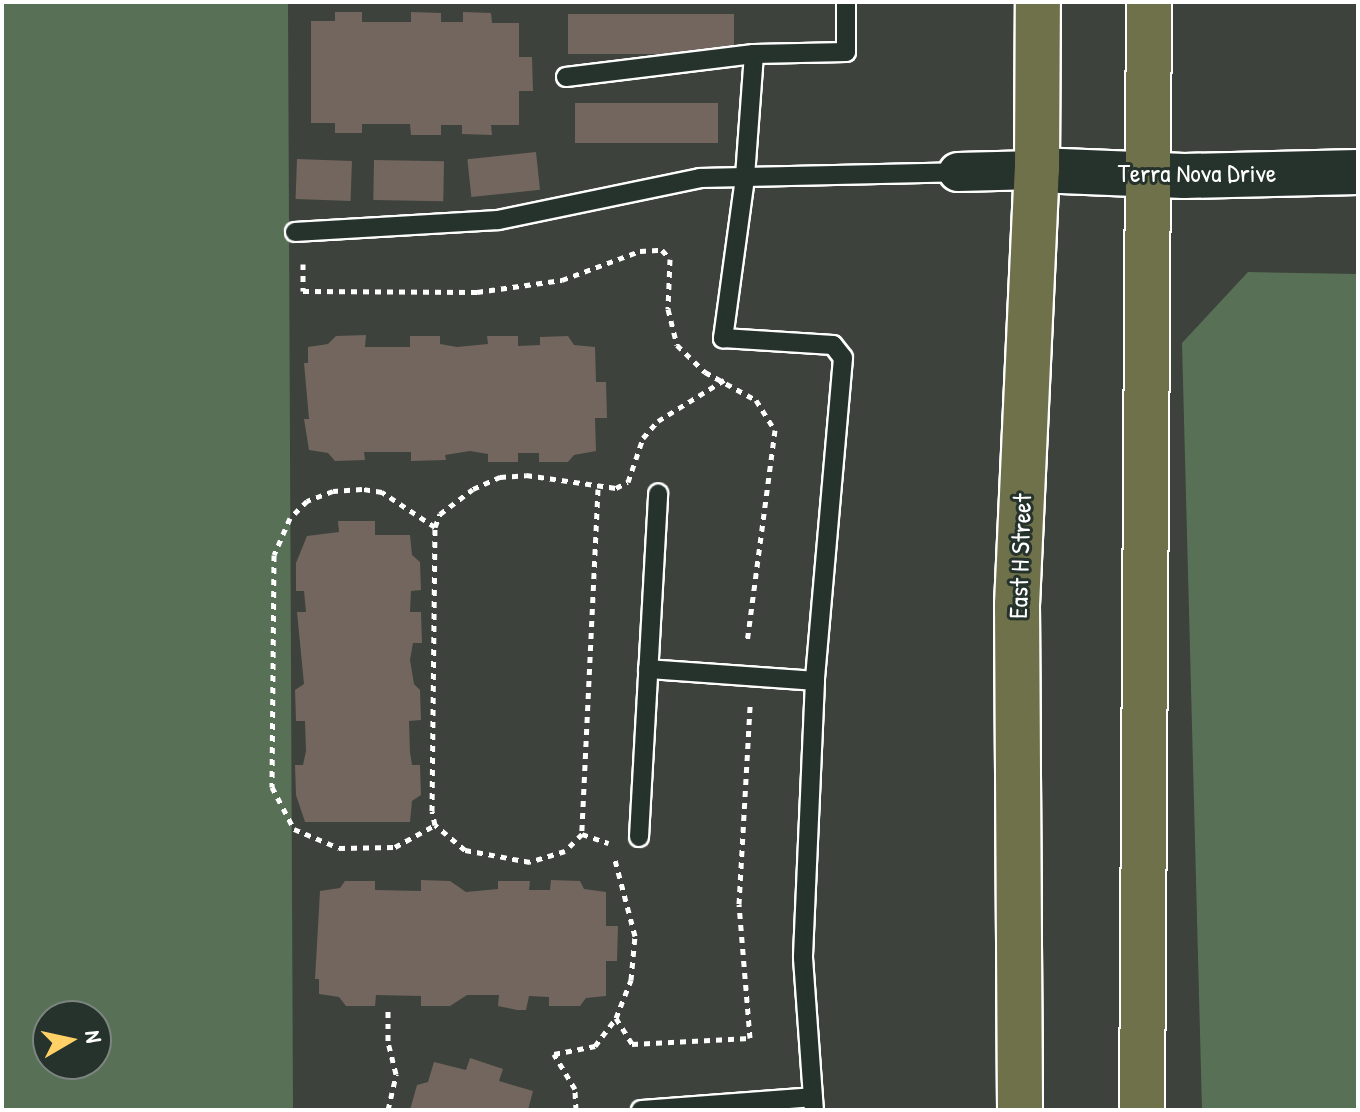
<!DOCTYPE html>
<style>
body{margin:0}
#map{position:relative;width:1360px;height:1112px;overflow:hidden;background:#3d423c;font-family:"Patrick Hand",sans-serif}
div>[style]{position:absolute}
.green>*{inset:0;background:#587055}
.building>*{inset:0;background:#72665e;transform-origin:0 0}
.path>*{height:5px;margin-top:-2.5px;transform-origin:0;background:repeating-linear-gradient(90deg,#fff 0 6px,transparent 0 12px)}
.roads{filter:drop-shadow(2px 0 #fff) drop-shadow(-2px 0 #fff) drop-shadow(0 2px #fff) drop-shadow(0 -2px #fff)}
.service>*{height:18px;margin:-9px;padding:0 9px;transform-origin:9px;border-radius:9px;background:#26332d}
.minor>*{height:38px;margin:-19px;padding:0 19px;transform-origin:19px;border-radius:19px;background:#26332d}
.tertiary>*{height:44px;margin:-22px;padding:0 22px;transform-origin:22px;border-radius:22px;background:#26332d}
.primary>*{height:44px;margin:-22px;padding:0 22px;transform-origin:22px;border-radius:22px;background:#6e714a}
span{translate:-50% -50%;white-space:nowrap;text-align:center;line-height:1.15;-webkit-text-stroke:6px #26332d;paint-order:stroke}
.street-label{font-size:26px;color:#fff}
.frame{position:absolute;inset:0;border:4px solid #fff;pointer-events:none}
.north{position:absolute;left:32px;top:1000px;width:80px;height:80px;box-sizing:border-box;background:#26332d;border:2px solid #7d8581;border-radius:50%;rotate:81deg;font-size:22px;font-weight:700;line-height:32px;text-align:center;color:#fff}
.north::after{content:'';display:block;margin:auto;width:28px;height:36px;background:#ffd166;clip-path:polygon(50% 0,100% 100%,50% 72%,0 100%)}
</style>
<div id="map">
<div class="green">
<div style="clip-path:polygon(evenodd,2px 2px,288px 2px,293px 1110px,2px 1110px,2px 2px,48px 1016px,96px 1016px,96px 1064px,48px 1064px,48px 1016px)"></div>
<div style="clip-path:polygon(1248px 272px,1358px 274px,1358px 1110px,1202px 1110px,1182px 343px)"></div>
</div>
<div class="building">
<div style="clip-path:polygon(335px 12px,362px 12px,362px 22px,411px 22px,411px 12px,441px 13px,441px 22px,463px 22px,463px 12px,491px 13px,492px 23px,519px 23px,519px 57px,532px 57px,533px 91px,519px 91px,519px 125px,491px 125px,492px 135px,462px 134px,462px 125px,441px 125px,441px 135px,411px 135px,410px 124px,362px 124px,362px 133px,335px 133px,335px 123px,311px 123px,311px 21px,335px 21px)"></div>
<div style="left:568px;top:14px;width:166px;height:40px"></div>
<div style="left:575px;top:103px;width:143px;height:40px"></div>
<div style="left:536px;top:152px;width:38px;height:69px;rotate:84deg"></div>
<div style="left:297px;top:159px;width:55px;height:40px;rotate:2deg"></div>
<div style="left:374px;top:160px;width:70px;height:40px;rotate:1deg"></div>
<div style="clip-path:polygon(366px 335px,365px 347px,410px 347px,410px 336px,440px 336px,440px 344px,457px 347px,488px 344px,487px 336px,518px 336px,518px 346px,540px 345px,540px 337px,568px 336px,574px 345px,595px 347px,596px 382px,606px 382px,607px 418px,595px 418px,596px 451px,574px 455px,568px 462px,539px 462px,539px 453px,518px 453px,518px 462px,488px 462px,488px 454px,470px 451px,445px 455px,446px 460px,411px 461px,411px 452px,364px 452px,365px 460px,335px 461px,328px 453px,309px 450px,304px 419px,309px 419px,304px 363px,308px 363px,308px 347px,328px 344px,336px 336px)"></div>
<div style="clip-path:polygon(338px 521px,375px 521px,375px 535px,410px 535px,412px 555px,420px 562px,421px 590px,411px 591px,410px 612px,421px 612px,422px 643px,413px 643px,410px 660px,414px 684px,420px 690px,421px 720px,409px 721px,410px 752px,412px 765px,420px 765px,421px 795px,412px 801px,410px 822px,305px 822px,296px 795px,295px 765px,303px 765px,306px 751px,305px 721px,296px 721px,295px 690px,304px 684px,297px 612px,306px 612px,304px 591px,296px 591px,296px 563px,307px 536px,339px 532px)"></div>
<div style="clip-path:polygon(421px 880px,450px 881px,466px 892px,498px 889px,498px 881px,530px 881px,529px 890px,550px 890px,551px 880px,580px 881px,584px 889px,606px 892px,606px 926px,618px 926px,617px 961px,606px 961px,606px 996px,586px 998px,580px 1006px,549px 1006px,549px 997px,529px 996px,526px 1010px,517px 1010px,498px 1006px,499px 995px,467px 995px,450px 1006px,421px 1006px,421px 996px,376px 995px,375px 1006px,346px 1006px,339px 997px,319px 994px,319px 979px,315px 979px,320px 891px,340px 888px,345px 881px,375px 881px,375px 890px,421px 891px)"></div>
<div style="clip-path:polygon(470px 1058px,503px 1069px,499px 1081px,533px 1091px,528px 1110px,410px 1110px,417px 1085px,428px 1082px,434px 1062px,466px 1070px)"></div>
</div>
<div class="path">
<div style="left:303px;top:264px;width:27px;rotate:90deg"></div>
<div style="left:303px;top:291px;width:174px;rotate:0.3deg"></div>
<div style="left:477px;top:292px;width:86px;rotate:-8deg"></div>
<div style="left:562px;top:280px;width:83px;rotate:-20.4deg"></div>
<div style="left:640px;top:251px;width:22px;rotate:-3deg"></div>
<div style="left:662px;top:250px;width:12px;rotate:48deg"></div>
<div style="left:670px;top:259px;width:50px;rotate:92.3deg"></div>
<div style="left:668px;top:309px;width:37px;rotate:76deg"></div>
<div style="left:677px;top:345px;width:39px;rotate:44deg"></div>
<div style="left:705px;top:372px;width:58px;rotate:28.8deg"></div>
<div style="left:756px;top:400px;width:36px;rotate:58deg"></div>
<div style="left:775px;top:430px;width:215px;rotate:97.5deg"></div>
<div style="left:598px;top:489px;width:345px;rotate:92.7deg"></div>
<div style="left:582px;top:834px;width:24px;rotate:135deg"></div>
<div style="left:565px;top:851px;width:37px;rotate:163deg"></div>
<div style="left:530px;top:862px;width:66px;rotate:-169.5deg"></div>
<div style="left:465px;top:850px;width:39px;rotate:-140deg"></div>
<div style="left:435px;top:825px;width:14px;rotate:-102deg"></div>
<div style="left:432px;top:811px;width:284px;rotate:-89.4deg"></div>
<div style="left:435px;top:527px;width:14px;rotate:-69deg"></div>
<div style="left:440px;top:514px;width:41px;rotate:-37.1deg"></div>
<div style="left:473px;top:489px;width:30px;rotate:-24deg"></div>
<div style="left:500px;top:477px;width:26px;rotate:-4deg"></div>
<div style="left:526px;top:475px;width:91px;rotate:8.2deg"></div>
<div style="left:616px;top:488px;width:13px;rotate:-27deg"></div>
<div style="left:628px;top:482px;width:46px;rotate:-71.2deg"></div>
<div style="left:643px;top:438px;width:23px;rotate:-49deg"></div>
<div style="left:658px;top:421px;width:78px;rotate:-31.8deg"></div>
<div style="left:435px;top:527px;width:64px;rotate:-146.6deg"></div>
<div style="left:382px;top:492px;width:20px;rotate:-171deg"></div>
<div style="left:362px;top:489px;width:29px;rotate:176deg"></div>
<div style="left:333px;top:491px;width:28px;rotate:159deg"></div>
<div style="left:307px;top:501px;width:24px;rotate:135deg"></div>
<div style="left:290px;top:518px;width:40px;rotate:113.4deg"></div>
<div style="left:274px;top:555px;width:232px;rotate:90.5deg"></div>
<div style="left:272px;top:787px;width:47px;rotate:62.4deg"></div>
<div style="left:294px;top:829px;width:49px;rotate:22.9deg"></div>
<div style="left:339px;top:848px;width:56px;rotate:-1deg"></div>
<div style="left:395px;top:847px;width:46px;rotate:-28.8deg"></div>
<div style="left:582px;top:834px;width:28px;rotate:19deg"></div>
<div style="left:616px;top:1018px;width:31px;rotate:58deg"></div>
<div style="left:632px;top:1044px;width:118px;rotate:-2.9deg"></div>
<div style="left:750px;top:1038px;width:134px;rotate:-94.7deg"></div>
<div style="left:739px;top:904px;width:199px;rotate:-86.8deg"></div>
<div style="left:388px;top:1110px;width:37px;rotate:-77deg"></div>
<div style="left:396px;top:1074px;width:34px;rotate:-104deg"></div>
<div style="left:388px;top:1041px;width:33px;rotate:-90deg"></div>
<div style="left:576px;top:1110px;width:21px;rotate:-93deg"></div>
<div style="left:575px;top:1089px;width:41px;rotate:-121deg"></div>
<div style="left:554px;top:1054px;width:42px;rotate:-11deg"></div>
<div style="left:595px;top:1046px;width:35px;rotate:-53deg"></div>
<div style="left:616px;top:1018px;width:41px;rotate:-68.5deg"></div>
<div style="left:631px;top:980px;width:44px;rotate:-84.8deg"></div>
<div style="left:635px;top:936px;width:79px;rotate:-104.7deg"></div>
</div>
<div class="roads">
<div class="service">
<div style="left:754px;top:54px;width:124px;rotate:94.2deg"></div>
<div style="left:745px;top:178px;width:162px;rotate:97.8deg"></div>
<div style="left:723px;top:338px;width:110px;rotate:3.6deg"></div>
<div style="left:833px;top:345px;width:16px;rotate:52deg"></div>
<div style="left:843px;top:358px;width:324px;rotate:95deg"></div>
<div style="left:815px;top:681px;width:277px;rotate:92.5deg"></div>
<div style="left:803px;top:958px;width:152px;rotate:85.9deg"></div>
<div style="left:566px;top:77px;width:189px;rotate:-7deg"></div>
<div style="left:754px;top:54px;width:92px;rotate:-1.2deg"></div>
<div style="left:846px;top:52px;width:50px;rotate:-90deg"></div>
<div style="left:295px;top:232px;width:203px;rotate:-3.4deg"></div>
<div style="left:498px;top:220px;width:206px;rotate:-11.7deg"></div>
<div style="left:700px;top:178px;width:258px;rotate:-1.3deg"></div>
<div style="left:648px;top:669px;width:167px;rotate:4.1deg"></div>
<div style="left:639px;top:837px;width:344px;rotate:-86.8deg"></div>
<div style="left:641px;top:1110px;width:172px;rotate:-4.3deg"></div>
</div>
<div class="minor">
<div style="left:958px;top:172px;width:79px;rotate:-1.5deg"></div>
</div>
<div class="tertiary">
<div style="left:1037px;top:170px;width:147px;rotate:2.3deg"></div>
<div style="left:1184px;top:176px;width:174px;rotate:-1.3deg"></div>
</div>
<div class="primary">
<div style="left:1020px;top:1110px;width:505px;rotate:-90.34deg"></div>
<div style="left:1017px;top:605px;width:435px;rotate:-87.4deg"></div>
<div style="left:1037px;top:170px;width:168px;rotate:-89.7deg"></div>
<div style="left:1142px;top:1110px;width:1108px;rotate:-89.64deg"></div>
</div>
</div>
<div class="street-label">
<span style="left:1197px;top:173px">Terra Nova Drive</span>
<span style="left:1020px;top:556px;rotate:-88deg">East H Street</span>
</div>
<div class="frame"></div>
<div class="north">N</div>
</div>
